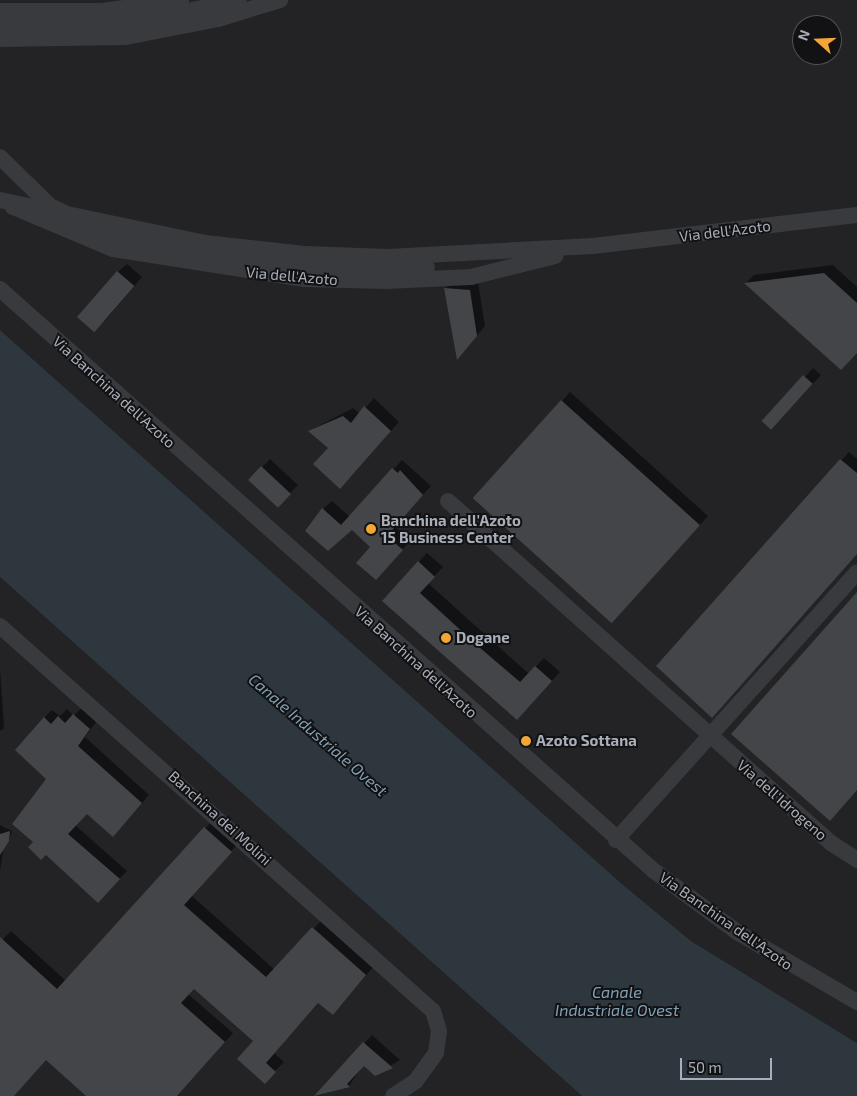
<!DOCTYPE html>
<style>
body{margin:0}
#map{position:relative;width:857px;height:1096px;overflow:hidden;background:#171719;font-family:"Exo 2",sans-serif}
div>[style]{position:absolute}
.built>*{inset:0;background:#232326}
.water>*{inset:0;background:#2d373d}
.shadow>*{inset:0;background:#0007;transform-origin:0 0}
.building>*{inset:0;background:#434549;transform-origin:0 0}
.minor>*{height:16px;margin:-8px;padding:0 8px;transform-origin:8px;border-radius:8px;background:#383a3e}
.minor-bridge>*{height:16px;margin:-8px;padding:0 8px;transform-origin:8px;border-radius:8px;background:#383a3e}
.dots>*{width:14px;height:14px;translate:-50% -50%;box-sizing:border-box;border:2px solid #121214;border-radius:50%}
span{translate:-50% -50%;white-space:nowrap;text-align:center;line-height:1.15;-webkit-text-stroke:4px #121214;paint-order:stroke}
.street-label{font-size:15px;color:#a9afb9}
.poi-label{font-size:15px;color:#a9afb9;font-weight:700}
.left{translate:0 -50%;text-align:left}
.water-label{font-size:16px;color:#80a0b4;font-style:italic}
.north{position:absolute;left:792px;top:15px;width:50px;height:50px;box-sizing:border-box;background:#121214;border:1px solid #4e5156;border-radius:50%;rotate:290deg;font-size:14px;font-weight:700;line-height:20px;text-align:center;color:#a9afb9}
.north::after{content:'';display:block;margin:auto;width:18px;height:22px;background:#f3a536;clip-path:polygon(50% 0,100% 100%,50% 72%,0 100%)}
.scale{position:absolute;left:680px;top:1058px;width:92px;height:22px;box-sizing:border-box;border:2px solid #a9afb9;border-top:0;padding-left:6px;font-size:15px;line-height:18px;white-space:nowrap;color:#a9afb9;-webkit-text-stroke:4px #121214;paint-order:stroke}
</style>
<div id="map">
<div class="built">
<div style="clip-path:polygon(evenodd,0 0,857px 0,857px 1043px,691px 941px,622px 884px,0 330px,0 0,802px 25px,832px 25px,832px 55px,802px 55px,802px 25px)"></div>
<div style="clip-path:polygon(0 577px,582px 1096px,0 1096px)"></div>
</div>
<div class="water">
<div style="clip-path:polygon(0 330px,622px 884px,691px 941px,857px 1043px,857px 1096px,582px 1096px,0 577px)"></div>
</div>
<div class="shadow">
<div style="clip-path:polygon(127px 264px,142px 277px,104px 322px,118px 272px)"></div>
<div style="clip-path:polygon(833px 265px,857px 287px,857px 352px,841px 369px,746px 283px,754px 275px)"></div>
<div style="clip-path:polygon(454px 280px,478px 282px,485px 326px,465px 350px,445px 289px)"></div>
<div style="clip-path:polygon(813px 368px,821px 375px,780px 420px,764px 422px)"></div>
<div style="clip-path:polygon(570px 392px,708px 516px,620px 613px,562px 401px)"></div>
<div style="clip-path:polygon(374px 398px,399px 422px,349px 479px,330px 448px,309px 431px,353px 408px,360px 414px)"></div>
<div style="clip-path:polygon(849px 452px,857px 459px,857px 553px,658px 666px)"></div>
<div style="left:270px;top:459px;width:38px;height:29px;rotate:43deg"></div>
<div style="clip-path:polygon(402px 460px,431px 486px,394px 526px,410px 541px,384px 570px,372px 547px,352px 529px,328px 550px,323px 509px,332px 501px,350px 517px)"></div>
<div style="clip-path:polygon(427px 553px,443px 567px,428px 583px,529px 674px,544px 658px,560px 672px,525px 710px,383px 600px)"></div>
<div style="clip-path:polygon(0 667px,4px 728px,0 731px)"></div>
<div style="clip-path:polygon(82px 707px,97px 721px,85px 737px,149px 795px,121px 827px,87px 812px,75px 825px,127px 871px,106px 893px,34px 842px,48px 778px,44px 718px,52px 710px,60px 716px,67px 709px,74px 716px)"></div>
<div style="clip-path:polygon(214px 819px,239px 842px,192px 896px,275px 970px,322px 920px,374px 966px,341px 1005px,319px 1002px,274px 1053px,284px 1062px,264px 1082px,255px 1041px,194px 987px,188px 994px,233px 1033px,177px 1096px,88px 1096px,46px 1059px,13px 1096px,0 1096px,0 942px,11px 931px,66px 981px)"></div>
<div style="clip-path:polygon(0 825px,12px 831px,9px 840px,0 843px)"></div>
<div style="clip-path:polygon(0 847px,3px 852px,0 870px)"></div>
<div style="clip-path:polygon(372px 1035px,400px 1060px,375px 1075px,364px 1064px,349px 1086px,316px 1096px)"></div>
</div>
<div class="building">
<div style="left:117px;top:271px;width:23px;height:61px;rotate:41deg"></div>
<div style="clip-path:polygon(824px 273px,857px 303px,857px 353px,841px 370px,744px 283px)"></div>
<div style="clip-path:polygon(444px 288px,470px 290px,477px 336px,457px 360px)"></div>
<div style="left:803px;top:375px;width:13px;height:62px;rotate:42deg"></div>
<div style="left:561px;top:400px;width:187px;height:132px;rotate:42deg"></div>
<div style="clip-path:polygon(364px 406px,391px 431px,340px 489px,313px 464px,328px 448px,308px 431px,343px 416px,351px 423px)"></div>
<div style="clip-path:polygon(840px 459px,857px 473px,857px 554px,712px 718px,656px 666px)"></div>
<div style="left:261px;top:466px;width:41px;height:19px;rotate:43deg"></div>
<div style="clip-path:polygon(392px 468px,398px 473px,400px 470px,423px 495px,387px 536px,403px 550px,376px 580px,356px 563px,370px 547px,352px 530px,328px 551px,305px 531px,322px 508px,341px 525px)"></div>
<div style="clip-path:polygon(418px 561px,435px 577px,420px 593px,479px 647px,520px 682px,535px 666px,552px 681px,517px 720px,382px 601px)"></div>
<div style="clip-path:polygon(857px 592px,857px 790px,830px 821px,731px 734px)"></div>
<div style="clip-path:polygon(73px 714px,90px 729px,78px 746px,142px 803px,113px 837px,87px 814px,68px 834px,120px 879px,98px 903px,46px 855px,41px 860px,28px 847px,33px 842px,12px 824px,46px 779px,15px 750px,44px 717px,51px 724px,58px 716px,65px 723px)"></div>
<div style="clip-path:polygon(204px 827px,232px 852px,184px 905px,266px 977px,312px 927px,366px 975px,333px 1015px,318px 1003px,266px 1063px,276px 1072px,265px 1084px,237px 1059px,253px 1041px,194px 989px,181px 1003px,225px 1042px,177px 1096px,86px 1096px,46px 1060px,14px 1096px,0 1096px,0 937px,57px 989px)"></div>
<div style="clip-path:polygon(10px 831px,9px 841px,0 855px,0 834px)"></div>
<div style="clip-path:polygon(363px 1042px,393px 1068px,375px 1076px,364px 1066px,347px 1084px,350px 1087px,314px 1096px)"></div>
</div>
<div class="minor">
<div style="left:0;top:11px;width:102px"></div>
<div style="left:102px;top:11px;width:80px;rotate:-7.9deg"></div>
<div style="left:0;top:26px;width:137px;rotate:-1.7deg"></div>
<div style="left:137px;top:22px;width:104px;rotate:-12.2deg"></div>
<div style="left:0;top:39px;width:126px;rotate:-0.9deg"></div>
<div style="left:126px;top:37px;width:94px;rotate:-11.1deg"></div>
<div style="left:218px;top:19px;width:65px;rotate:-17deg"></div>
<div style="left:0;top:200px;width:209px;rotate:11.8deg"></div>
<div style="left:205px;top:243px;width:100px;rotate:6.3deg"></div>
<div style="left:304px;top:254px;width:84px;rotate:2deg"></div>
<div style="left:388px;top:257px;width:205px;rotate:-3.1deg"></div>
<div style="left:593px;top:246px;width:266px;rotate:-6.7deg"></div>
<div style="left:13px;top:207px;width:108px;rotate:22.8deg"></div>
<div style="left:113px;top:249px;width:194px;rotate:8.9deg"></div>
<div style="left:305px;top:279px;width:81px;rotate:1.4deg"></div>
<div style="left:386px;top:281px;width:85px;rotate:-2.7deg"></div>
<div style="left:471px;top:277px;width:87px;rotate:-14deg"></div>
<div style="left:389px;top:269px;width:38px;rotate:-2deg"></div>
<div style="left:0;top:289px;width:874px;rotate:41.66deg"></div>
<div style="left:653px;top:870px;width:104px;rotate:36.4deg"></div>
<div style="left:737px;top:932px;width:139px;rotate:30.3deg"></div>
<div style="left:448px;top:501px;width:513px;rotate:41.76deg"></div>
<div style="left:831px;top:843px;width:31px;rotate:33deg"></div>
<div style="left:0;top:626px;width:579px;rotate:41.64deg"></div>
<div style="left:433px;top:1011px;width:21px;rotate:73deg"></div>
<div style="left:439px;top:1031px;width:22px;rotate:98deg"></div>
<div style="left:436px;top:1053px;width:34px;rotate:126deg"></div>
<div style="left:416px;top:1081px;width:27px;rotate:147deg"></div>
<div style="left:616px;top:840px;width:360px;rotate:-48deg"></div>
</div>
<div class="minor-bridge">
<div style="left:0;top:157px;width:70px;rotate:44.4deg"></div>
<div style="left:50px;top:206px;width:61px;rotate:25.3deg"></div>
<div style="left:105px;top:232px;width:139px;rotate:11.2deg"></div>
<div style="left:241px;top:259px;width:148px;rotate:3.9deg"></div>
</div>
<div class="dots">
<div style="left:371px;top:529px;background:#f3a536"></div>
<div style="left:446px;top:638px;background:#f3a536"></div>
<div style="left:526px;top:741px;background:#f3a536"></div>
</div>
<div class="street-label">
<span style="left:725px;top:231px;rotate:-7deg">Via dell'Azoto</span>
<span style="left:292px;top:276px;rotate:5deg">Via dell'Azoto</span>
<span style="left:114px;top:392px;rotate:42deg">Via Banchina dell'Azoto</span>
<span style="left:416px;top:662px;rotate:42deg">Via Banchina dell'Azoto</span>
<span style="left:782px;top:800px;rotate:41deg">Via dell'Idrogeno</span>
<span style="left:220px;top:818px;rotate:42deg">Banchina dei Molini</span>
<span style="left:726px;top:921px;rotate:35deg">Via Banchina dell'Azoto</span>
</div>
<div class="poi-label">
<span class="left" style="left:381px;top:529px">Banchina dell'Azoto<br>15 Business Center</span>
<span class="left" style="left:456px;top:638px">Dogane</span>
<span class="left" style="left:536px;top:741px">Azoto Sottana</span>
</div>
<div class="water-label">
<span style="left:318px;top:735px;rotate:41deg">Canale Industriale Ovest</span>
<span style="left:617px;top:1001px">Canale<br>Industriale Ovest</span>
</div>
<div class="north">N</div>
<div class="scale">50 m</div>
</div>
